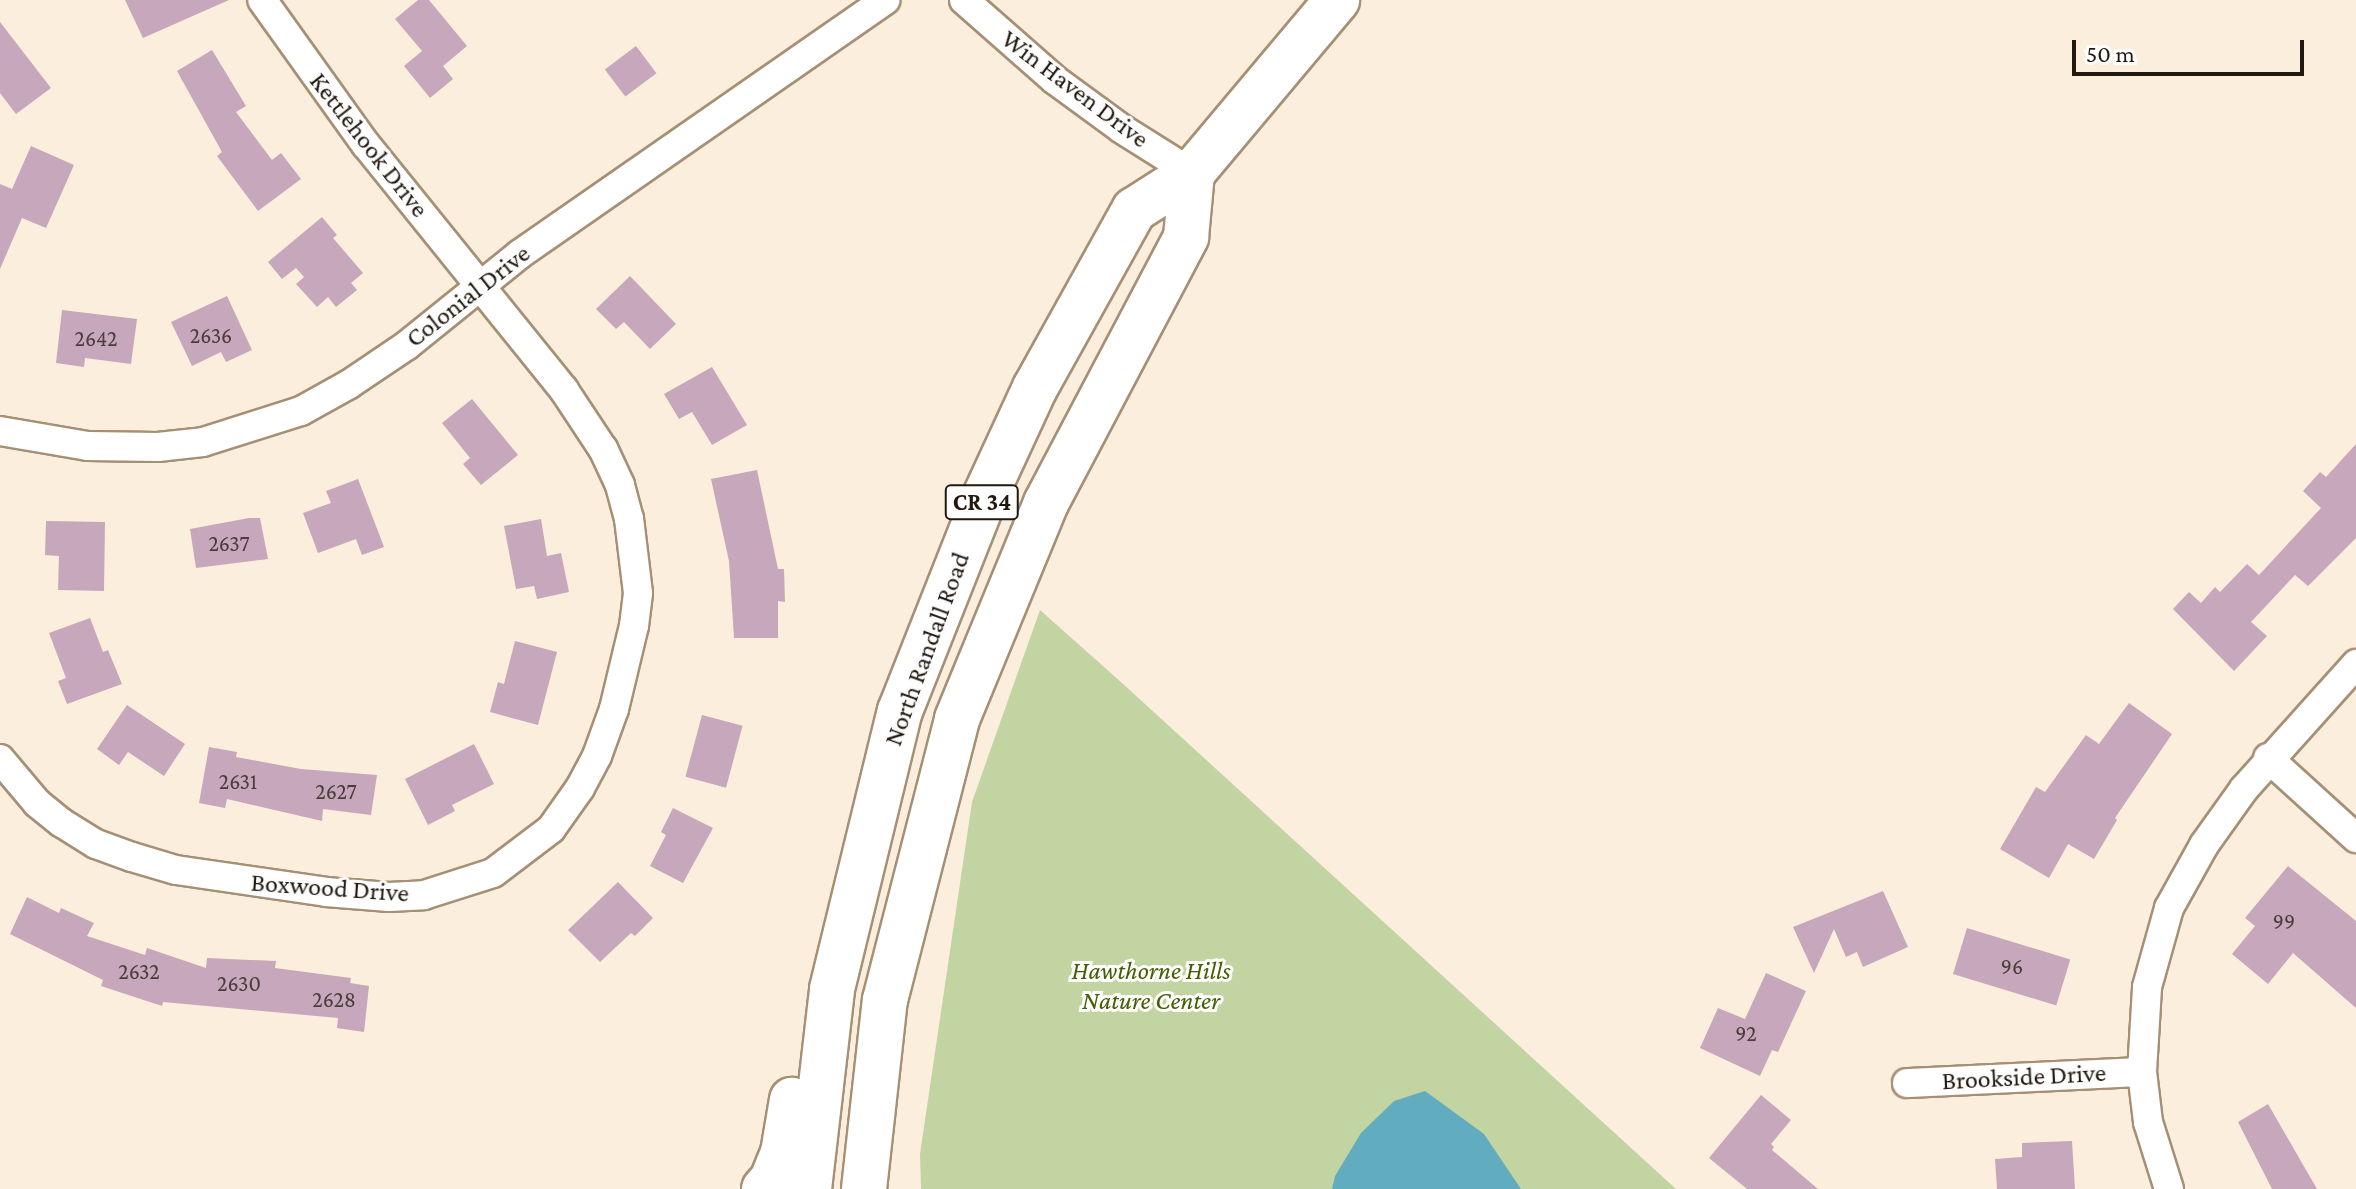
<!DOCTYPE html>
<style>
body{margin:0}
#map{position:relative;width:2356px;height:1189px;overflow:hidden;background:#fceedd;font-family:"Crimson Pro",serif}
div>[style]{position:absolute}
.green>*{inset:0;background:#c1d4a1}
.water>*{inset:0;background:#61adbf}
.building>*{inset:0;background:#c6a7bb;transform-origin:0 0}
.roads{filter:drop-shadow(2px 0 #a69075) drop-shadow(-2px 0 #a69075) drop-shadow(0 2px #a69075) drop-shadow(0 -2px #a69075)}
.street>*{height:28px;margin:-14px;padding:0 14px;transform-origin:14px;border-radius:14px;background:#fff}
.primary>*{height:44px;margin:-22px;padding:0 22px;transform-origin:22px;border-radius:22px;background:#fff}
span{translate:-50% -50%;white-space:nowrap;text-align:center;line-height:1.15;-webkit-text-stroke:6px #fdfdfd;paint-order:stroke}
.number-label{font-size:22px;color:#4a3c3a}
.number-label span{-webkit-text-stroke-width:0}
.shield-label span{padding:2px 6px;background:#fdfdfd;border:2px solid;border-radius:6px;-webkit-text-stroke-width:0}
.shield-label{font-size:24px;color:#21190f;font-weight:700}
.street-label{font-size:26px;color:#21190f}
.park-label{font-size:26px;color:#465d01;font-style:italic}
.scale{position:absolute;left:2072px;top:40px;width:232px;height:36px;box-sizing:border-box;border:4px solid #21190f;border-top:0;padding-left:10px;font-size:24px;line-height:28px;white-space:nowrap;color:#21190f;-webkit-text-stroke:6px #fdfdfd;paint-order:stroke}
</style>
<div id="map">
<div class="green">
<div style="clip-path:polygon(1040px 610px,1122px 683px,1676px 1189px,921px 1189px,920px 1154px,972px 802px)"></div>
</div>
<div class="water">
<div style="clip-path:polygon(1425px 1091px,1484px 1134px,1521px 1189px,1332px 1189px,1335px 1176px,1361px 1133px,1394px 1101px)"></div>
</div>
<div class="building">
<div style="clip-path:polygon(125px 0,229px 0,143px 38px)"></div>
<div style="clip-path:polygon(418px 0,429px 0,467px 46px,443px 66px,453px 79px,430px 98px,404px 66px,422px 51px,395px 19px)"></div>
<div style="clip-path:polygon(0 22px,51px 88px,16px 114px,0 93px)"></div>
<div style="left:636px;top:46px;width:34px;height:39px;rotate:53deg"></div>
<div style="clip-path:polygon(212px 50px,246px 106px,236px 112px,272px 160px,281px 153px,301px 179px,258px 211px,217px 156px,222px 152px,177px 71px)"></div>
<div style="clip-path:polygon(31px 146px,74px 165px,46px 228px,22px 218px,0 269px,0 184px,12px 189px)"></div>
<div style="clip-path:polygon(322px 217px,337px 235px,333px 238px,363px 273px,351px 283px,357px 290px,336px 307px,328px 297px,317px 307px,296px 284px,304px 277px,296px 268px,282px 279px,268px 262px)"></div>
<div style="clip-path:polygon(630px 276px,676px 324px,650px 349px,624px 322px,616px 329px,596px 309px)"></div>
<div style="clip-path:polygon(227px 296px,252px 350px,226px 362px,221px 352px,192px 366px,171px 322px)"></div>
<div style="clip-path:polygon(62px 310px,137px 319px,131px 364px,85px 358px,84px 367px,56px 363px)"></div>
<div style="clip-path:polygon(712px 367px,747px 425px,712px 445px,692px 412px,679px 419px,664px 394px)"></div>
<div style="clip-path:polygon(472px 399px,518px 455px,481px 485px,463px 464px,470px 458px,442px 423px)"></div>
<div style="clip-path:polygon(2356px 444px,2356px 538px,2308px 586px,2295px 575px,2251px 622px,2267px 636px,2234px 671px,2173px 609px,2189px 592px,2201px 603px,2215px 587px,2220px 592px,2247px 564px,2259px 575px,2321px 508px,2303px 491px,2320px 472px,2326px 477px)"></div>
<div style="clip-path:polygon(757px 470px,778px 569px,784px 569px,785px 602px,778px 601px,778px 638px,734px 638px,729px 561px,711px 479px)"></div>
<div style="clip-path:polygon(358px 479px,384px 547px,362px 555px,356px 539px,318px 553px,303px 513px,331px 503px,326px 491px)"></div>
<div style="clip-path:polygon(249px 518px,260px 518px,268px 559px,196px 568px,190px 529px)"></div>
<div style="clip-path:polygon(541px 519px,547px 556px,561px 553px,569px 592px,537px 599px,534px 586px,516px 589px,504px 526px)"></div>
<div style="clip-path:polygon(46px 521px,105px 522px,104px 591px,58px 590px,59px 556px,45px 555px)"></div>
<div style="clip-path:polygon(90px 618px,103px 652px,108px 650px,122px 684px,67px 704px,58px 681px,66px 678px,49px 633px)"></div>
<div style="clip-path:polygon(515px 641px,557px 652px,538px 725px,490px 712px,498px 682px,504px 684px)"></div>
<div style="clip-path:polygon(2129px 703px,2172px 734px,2115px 818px,2117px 820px,2094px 859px,2068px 844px,2049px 878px,2000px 849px,2036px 787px,2045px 792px,2086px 735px,2099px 744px)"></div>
<div style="clip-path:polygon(127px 705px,185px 744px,164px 776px,128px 752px,119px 765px,97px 749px)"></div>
<div style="left:702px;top:715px;width:42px;height:64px;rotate:15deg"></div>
<div style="clip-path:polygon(474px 744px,494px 784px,452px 805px,455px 811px,428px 825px,405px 779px)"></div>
<div style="clip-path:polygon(209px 747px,237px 752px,236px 757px,301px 769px,377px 775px,371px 815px,323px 809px,322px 821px,227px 799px,225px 808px,199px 803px)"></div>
<div style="clip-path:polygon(673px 808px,713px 828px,683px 883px,650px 866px,666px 835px,661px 832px)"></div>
<div style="clip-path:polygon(2288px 866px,2356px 921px,2356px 1008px,2293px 953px,2268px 984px,2232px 954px,2255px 926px,2245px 918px)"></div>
<div style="clip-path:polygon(618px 882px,653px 918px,635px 936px,631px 933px,600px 962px,568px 930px)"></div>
<div style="clip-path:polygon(1883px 891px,1908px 947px,1863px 967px,1857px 952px,1846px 957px,1834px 929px,1814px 973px,1793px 927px)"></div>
<div style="clip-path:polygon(27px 897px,59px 913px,61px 908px,94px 923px,87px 936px,145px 955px,147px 948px,206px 968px,207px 958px,276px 961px,275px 968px,351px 978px,350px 983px,369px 986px,364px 1032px,337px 1028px,338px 1018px,163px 1002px,162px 1006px,101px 986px,103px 980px,10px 934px)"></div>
<div style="left:1967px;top:928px;width:108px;height:48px;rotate:17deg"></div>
<div style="clip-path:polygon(1766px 973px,1806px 991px,1778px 1052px,1772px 1050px,1760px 1076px,1700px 1048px,1718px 1008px,1745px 1019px)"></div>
<div style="clip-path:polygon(1761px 1095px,1791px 1120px,1771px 1144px,1774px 1147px,1772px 1150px,1818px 1189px,1747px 1189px,1709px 1158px)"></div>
<div style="clip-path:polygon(2268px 1104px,2317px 1189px,2272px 1189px,2238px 1122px)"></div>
<div style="clip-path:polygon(2072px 1141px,2075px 1189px,1997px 1189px,1995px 1159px,2022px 1157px,2022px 1143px)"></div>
</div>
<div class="roads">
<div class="street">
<div style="left:964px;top:0;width:121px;rotate:41.3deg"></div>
<div style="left:1055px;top:80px;width:83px;rotate:36.2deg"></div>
<div style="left:1122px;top:129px;width:83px;rotate:32.2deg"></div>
<div style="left:0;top:431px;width:89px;rotate:9.7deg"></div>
<div style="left:88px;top:446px;width:70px;rotate:0.8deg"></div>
<div style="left:158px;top:447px;width:45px;rotate:-6.3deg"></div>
<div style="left:203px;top:442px;width:103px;rotate:-17.6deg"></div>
<div style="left:301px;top:411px;width:54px;rotate:-29deg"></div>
<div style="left:348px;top:385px;width:70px;rotate:-33.9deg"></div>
<div style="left:406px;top:346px;width:146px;rotate:-38.9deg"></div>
<div style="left:520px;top:254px;width:445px;rotate:-34.8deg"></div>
<div style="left:2268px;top:758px;width:119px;rotate:42.3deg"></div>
<div style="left:0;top:759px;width:57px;rotate:49.9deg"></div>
<div style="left:37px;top:803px;width:32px;rotate:39deg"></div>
<div style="left:62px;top:823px;width:40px;rotate:32deg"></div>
<div style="left:96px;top:844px;width:38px;rotate:20deg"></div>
<div style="left:132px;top:857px;width:46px;rotate:16.5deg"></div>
<div style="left:176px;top:870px;width:152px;rotate:8.3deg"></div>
<div style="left:326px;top:892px;width:63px;rotate:4.5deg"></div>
<div style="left:389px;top:897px;width:35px;rotate:-3deg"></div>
<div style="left:424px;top:895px;width:72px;rotate:-17.7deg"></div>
<div style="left:493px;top:873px;width:73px;rotate:-37.2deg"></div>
<div style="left:551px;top:829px;width:50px;rotate:-54.7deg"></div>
<div style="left:580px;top:788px;width:36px;rotate:-62deg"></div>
<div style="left:597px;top:756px;width:50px;rotate:-70.1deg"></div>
<div style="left:614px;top:709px;width:85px;rotate:-76.5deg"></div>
<div style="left:634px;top:626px;width:33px;rotate:-83deg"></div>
<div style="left:638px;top:593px;width:75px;rotate:-96.9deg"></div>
<div style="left:629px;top:519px;width:35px;rotate:-105deg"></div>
<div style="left:620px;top:485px;width:40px;rotate:-115deg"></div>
<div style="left:603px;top:449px;width:71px;rotate:-123.5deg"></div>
<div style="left:564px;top:390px;width:315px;rotate:-128.9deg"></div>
<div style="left:366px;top:145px;width:178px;rotate:-125.6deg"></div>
<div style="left:1907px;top:1083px;width:235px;rotate:-2.7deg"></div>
<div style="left:2169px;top:1189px;width:70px;rotate:-107.4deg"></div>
<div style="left:2148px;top:1122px;width:50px;rotate:-96.8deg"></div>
<div style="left:2142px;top:1072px;width:85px;rotate:-86.6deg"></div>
<div style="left:2147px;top:987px;width:82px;rotate:-74.4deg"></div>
<div style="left:2169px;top:908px;width:72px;rotate:-60.9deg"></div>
<div style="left:2204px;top:845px;width:69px;rotate:-54.5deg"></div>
<div style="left:2244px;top:789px;width:168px;rotate:-48.1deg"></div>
</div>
<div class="primary">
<div style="left:764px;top:1189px;width:12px;rotate:-48deg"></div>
<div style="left:772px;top:1180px;width:29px;rotate:-68deg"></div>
<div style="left:783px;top:1153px;width:54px;rotate:-80.4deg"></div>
<div style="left:809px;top:1189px;width:201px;rotate:-83.4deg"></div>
<div style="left:832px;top:989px;width:286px;rotate:-76.3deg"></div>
<div style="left:900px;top:711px;width:231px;rotate:-68.4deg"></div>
<div style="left:985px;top:496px;width:119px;rotate:-65.2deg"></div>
<div style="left:1035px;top:388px;width:204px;rotate:-60.9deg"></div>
<div style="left:1134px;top:210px;width:69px;rotate:-32.5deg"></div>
<div style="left:1192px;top:173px;width:226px;rotate:-50deg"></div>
<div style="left:864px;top:1189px;width:190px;rotate:-83.7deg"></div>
<div style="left:885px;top:1000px;width:290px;rotate:-75.6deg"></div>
<div style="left:957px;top:719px;width:234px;rotate:-67.6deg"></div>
<div style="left:1046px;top:503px;width:301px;rotate:-62.2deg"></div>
<div style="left:1186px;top:237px;width:64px;rotate:-84.6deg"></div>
</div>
</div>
<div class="number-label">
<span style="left:211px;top:336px">2636</span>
<span style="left:96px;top:339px">2642</span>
<span style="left:229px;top:544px">2637</span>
<span style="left:238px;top:782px">2631</span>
<span style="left:336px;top:792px">2627</span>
<span style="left:2284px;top:922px">99</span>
<span style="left:2012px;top:967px">96</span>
<span style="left:139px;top:972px">2632</span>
<span style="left:239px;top:984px">2630</span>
<span style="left:334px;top:1000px">2628</span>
<span style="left:1746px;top:1034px">92</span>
</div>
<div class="shield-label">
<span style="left:982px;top:502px">CR 34</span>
</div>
<div class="street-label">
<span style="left:1075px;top:89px;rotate:37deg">Win Haven Drive</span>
<span style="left:369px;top:145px;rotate:52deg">Kettlehook Drive</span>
<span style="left:468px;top:296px;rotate:-38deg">Colonial Drive</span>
<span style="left:927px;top:649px;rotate:-70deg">North Randall Road</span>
<span style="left:330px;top:888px;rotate:4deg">Boxwood Drive</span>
<span style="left:2024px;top:1077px;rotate:-3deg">Brookside Drive</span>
</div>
<div class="park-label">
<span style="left:1151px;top:986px">Hawthorne Hills<br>Nature Center</span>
</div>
<div class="scale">50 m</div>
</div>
